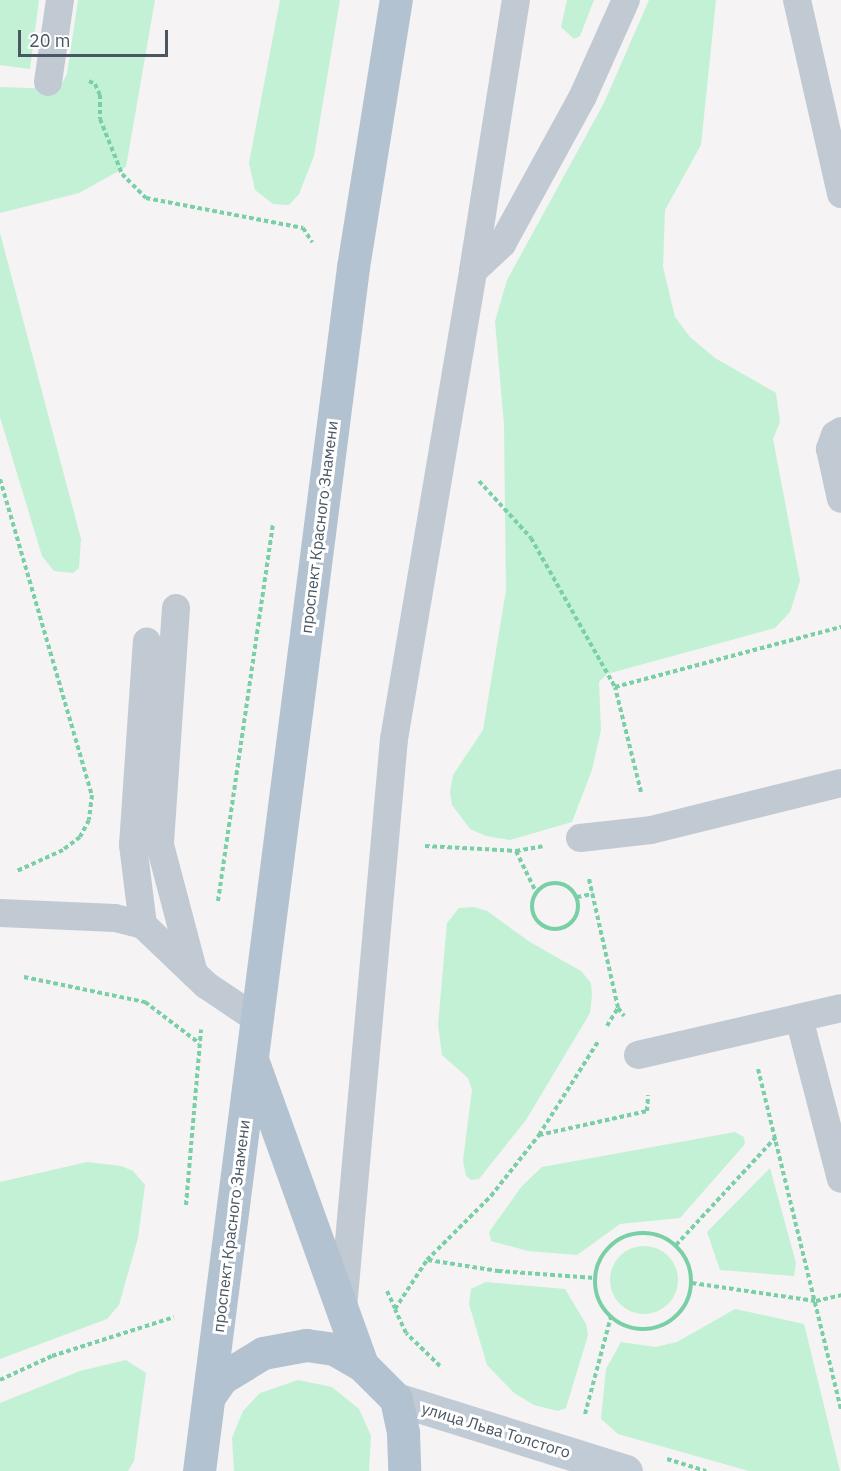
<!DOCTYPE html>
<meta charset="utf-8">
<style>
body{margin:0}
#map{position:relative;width:841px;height:1471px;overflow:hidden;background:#f5f3f3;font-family:"IBM Plex Sans",sans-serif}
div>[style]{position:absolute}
.green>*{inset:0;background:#c3f1d5}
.round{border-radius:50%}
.path>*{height:4px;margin-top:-2px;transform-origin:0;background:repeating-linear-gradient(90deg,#7ad0a6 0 4.5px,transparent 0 7.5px)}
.path>.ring{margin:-2px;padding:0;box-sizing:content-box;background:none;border:4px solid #7ad0a6;border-radius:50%}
.lane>*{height:28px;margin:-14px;padding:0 14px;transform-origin:14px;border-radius:14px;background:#c1cad2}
.secondary>*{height:33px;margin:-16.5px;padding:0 16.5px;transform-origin:16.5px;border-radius:16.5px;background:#c1cbd6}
.primary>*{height:33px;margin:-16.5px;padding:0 16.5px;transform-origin:16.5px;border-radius:16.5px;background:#b3c2d1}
span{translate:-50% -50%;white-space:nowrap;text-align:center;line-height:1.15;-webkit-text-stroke:6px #fff;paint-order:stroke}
.street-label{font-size:16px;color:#4a5661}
.scale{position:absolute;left:18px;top:30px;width:150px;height:27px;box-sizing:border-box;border:3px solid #4a5661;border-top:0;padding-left:8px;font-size:18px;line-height:21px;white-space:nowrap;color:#4a5661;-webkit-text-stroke:4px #fff;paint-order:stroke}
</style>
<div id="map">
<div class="green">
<div style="clip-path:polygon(0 0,39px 0,30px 69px,0 65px)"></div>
<div style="clip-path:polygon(78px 0,155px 0,126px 167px,79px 193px,0 213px,0 87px,59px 89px,67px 74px)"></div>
<div style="clip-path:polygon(280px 0,340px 0,314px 156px,299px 194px,289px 205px,273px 204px,255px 190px,249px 163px)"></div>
<div style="clip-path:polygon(567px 0,594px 0,580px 36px,574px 39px,561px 27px)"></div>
<div style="clip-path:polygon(649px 0,716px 0,701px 145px,665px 210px,663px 267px,675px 317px,690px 337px,715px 358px,776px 393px,780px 422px,773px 439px,800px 581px,790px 612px,775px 628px,607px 674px,599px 682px,601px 730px,592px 770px,572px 822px,510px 840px,486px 836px,470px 829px,452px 805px,450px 792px,453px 775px,483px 730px,506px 590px,504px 425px,495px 321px,507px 280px,604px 103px)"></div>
<div style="clip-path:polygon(0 233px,81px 539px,79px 568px,73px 573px,54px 571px,42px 556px,0 417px)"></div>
<div style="clip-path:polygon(474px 907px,487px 911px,530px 942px,581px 971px,591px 983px,592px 995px,590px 1013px,526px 1120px,479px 1179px,471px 1180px,466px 1176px,463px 1160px,472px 1090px,468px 1078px,442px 1055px,438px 1025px,447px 923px,459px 908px)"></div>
<div style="clip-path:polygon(735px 1132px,744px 1137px,745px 1144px,680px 1218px,620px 1224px,577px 1255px,528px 1251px,491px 1241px,489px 1232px,522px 1186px,542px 1167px)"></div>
<div style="clip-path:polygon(87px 1162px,121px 1166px,133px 1171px,145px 1185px,138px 1238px,119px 1305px,107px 1319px,0 1359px,0 1182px)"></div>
<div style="clip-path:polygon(770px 1168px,796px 1263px,794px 1276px,720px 1270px,707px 1232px)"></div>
<div class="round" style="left:610px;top:1246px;width:68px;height:68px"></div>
<div style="clip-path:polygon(486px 1282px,565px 1289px,586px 1324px,588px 1335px,566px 1408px,558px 1411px,534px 1405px,514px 1393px,487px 1365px,469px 1304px,471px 1289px)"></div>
<div style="clip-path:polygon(735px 1309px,804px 1324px,840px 1471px,749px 1471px,618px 1434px,601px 1419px,606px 1369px,621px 1342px,655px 1347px,677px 1342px)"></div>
<div style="clip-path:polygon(126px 1360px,146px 1373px,134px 1461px,128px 1471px,0 1471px,0 1403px,80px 1371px)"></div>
<div style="clip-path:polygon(298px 1380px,332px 1387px,359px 1409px,371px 1436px,369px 1471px,234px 1471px,232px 1438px,243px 1411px,260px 1393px)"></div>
</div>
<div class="path">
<div style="left:89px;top:81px;width:7px;rotate:27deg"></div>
<div style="left:95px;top:84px;width:12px;rotate:66deg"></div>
<div style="left:100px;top:95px;width:24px;rotate:90deg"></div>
<div style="left:100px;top:119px;width:59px;rotate:68.2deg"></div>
<div style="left:122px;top:174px;width:34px;rotate:45deg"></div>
<div style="left:146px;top:198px;width:160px;rotate:10.8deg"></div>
<div style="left:303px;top:228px;width:17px;rotate:57deg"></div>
<div style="left:0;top:479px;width:329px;rotate:73.8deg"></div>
<div style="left:92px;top:795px;width:25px;rotate:97deg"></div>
<div style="left:89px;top:820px;width:19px;rotate:118deg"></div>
<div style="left:80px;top:837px;width:21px;rotate:143deg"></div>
<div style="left:63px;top:850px;width:51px;rotate:155.5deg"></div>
<div style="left:479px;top:481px;width:77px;rotate:47.6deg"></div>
<div style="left:531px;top:538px;width:171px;rotate:60.6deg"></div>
<div style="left:641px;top:792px;width:108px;rotate:-103.9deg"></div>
<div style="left:615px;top:687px;width:234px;rotate:-14.9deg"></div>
<div style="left:425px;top:846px;width:91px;rotate:3.1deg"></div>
<div style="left:516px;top:851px;width:27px;rotate:-10deg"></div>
<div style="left:516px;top:851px;width:46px;rotate:64deg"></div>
<div style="left:589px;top:879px;width:132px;rotate:77.3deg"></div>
<div style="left:618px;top:1008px;width:10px;rotate:53deg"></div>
<div class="ring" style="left:532px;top:883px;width:42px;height:42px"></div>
<div style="left:577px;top:897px;width:16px;rotate:-11deg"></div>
<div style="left:218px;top:901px;width:380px;rotate:-81.7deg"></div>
<div style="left:24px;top:977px;width:124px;rotate:11.7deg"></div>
<div style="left:145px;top:1002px;width:68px;rotate:37.2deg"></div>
<div style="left:607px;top:1026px;width:21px;rotate:-59deg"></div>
<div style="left:758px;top:1069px;width:350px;rotate:76.3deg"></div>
<div style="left:539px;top:1135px;width:111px;rotate:-12.5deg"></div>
<div style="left:647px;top:1111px;width:16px;rotate:-86deg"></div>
<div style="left:186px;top:1205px;width:176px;rotate:-85.1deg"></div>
<div class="ring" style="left:595px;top:1233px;width:92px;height:92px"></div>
<div style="left:676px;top:1245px;width:146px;rotate:-47.2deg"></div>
<div style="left:428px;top:1260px;width:71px;rotate:8.9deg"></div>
<div style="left:498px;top:1271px;width:97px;rotate:4.1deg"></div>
<div style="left:692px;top:1283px;width:125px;rotate:8.3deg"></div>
<div style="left:816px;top:1301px;width:26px;rotate:-13deg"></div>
<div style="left:387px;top:1291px;width:19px;rotate:65deg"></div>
<div style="left:440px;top:1366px;width:47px;rotate:-135.9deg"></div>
<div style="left:406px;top:1333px;width:26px;rotate:-115deg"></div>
<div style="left:395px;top:1309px;width:59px;rotate:-56.9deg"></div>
<div style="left:427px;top:1260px;width:91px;rotate:-45deg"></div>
<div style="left:491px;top:1196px;width:78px;rotate:-51.8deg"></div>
<div style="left:539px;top:1135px;width:112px;rotate:-57.7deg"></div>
<div style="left:0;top:1380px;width:57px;rotate:-24.8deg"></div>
<div style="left:52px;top:1356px;width:128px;rotate:-17.7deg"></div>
<div style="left:585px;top:1414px;width:101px;rotate:-75.1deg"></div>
<div style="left:667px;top:1459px;width:41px;rotate:17.1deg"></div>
</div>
<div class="lane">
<div style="left:797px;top:0;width:199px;rotate:77.2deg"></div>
<div style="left:48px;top:82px;width:83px;rotate:-81.7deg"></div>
<div style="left:473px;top:271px;width:274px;rotate:-81deg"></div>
<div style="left:841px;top:431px;width:7px;rotate:146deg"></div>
<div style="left:835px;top:435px;width:15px;rotate:110deg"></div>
<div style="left:830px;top:449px;width:51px;rotate:77.6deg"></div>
<div style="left:176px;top:608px;width:238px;rotate:93.9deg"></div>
<div style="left:160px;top:845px;width:133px;rotate:75.2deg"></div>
<div style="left:580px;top:838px;width:71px;rotate:-6.4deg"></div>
<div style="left:651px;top:830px;width:196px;rotate:-13.9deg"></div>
<div style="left:0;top:913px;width:115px;rotate:2.5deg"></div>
<div style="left:115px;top:918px;width:29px;rotate:14deg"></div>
<div style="left:143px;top:925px;width:87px;rotate:43.6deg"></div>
<div style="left:206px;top:985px;width:59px;rotate:34deg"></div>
<div style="left:143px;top:925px;width:81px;rotate:-97.1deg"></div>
<div style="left:133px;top:845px;width:204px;rotate:-86.1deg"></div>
<div style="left:799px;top:1018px;width:166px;rotate:75.4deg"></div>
<div style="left:638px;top:1055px;width:208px;rotate:-13deg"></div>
<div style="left:343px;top:1308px;width:571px;rotate:-84.88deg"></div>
<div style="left:394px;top:739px;width:475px;rotate:-80.4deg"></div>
<div style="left:473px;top:271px;width:40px;rotate:-43deg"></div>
<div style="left:502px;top:244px;width:169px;rotate:-61.3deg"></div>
<div style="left:583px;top:96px;width:105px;rotate:-65.9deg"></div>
</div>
<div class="secondary">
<div style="left:396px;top:1399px;width:241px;rotate:17.4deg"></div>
</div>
<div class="primary">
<div style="left:253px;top:1062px;width:322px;rotate:70.2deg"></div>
<div style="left:210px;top:1395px;width:21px;rotate:-55deg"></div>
<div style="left:222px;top:1378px;width:48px;rotate:-31.4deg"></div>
<div style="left:263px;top:1353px;width:44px;rotate:-10.5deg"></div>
<div style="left:306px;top:1345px;width:28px;rotate:8deg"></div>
<div style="left:334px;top:1349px;width:32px;rotate:30deg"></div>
<div style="left:362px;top:1365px;width:48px;rotate:45deg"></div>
<div style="left:396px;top:1399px;width:35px;rotate:78deg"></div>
<div style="left:403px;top:1433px;width:38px;rotate:88deg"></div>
<div style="left:199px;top:1471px;width:1214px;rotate:-82.71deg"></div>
<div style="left:353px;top:267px;width:270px;rotate:-80.9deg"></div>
</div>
<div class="street-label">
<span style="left:319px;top:527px;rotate:-83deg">проспект Красного Знамени</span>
<span style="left:231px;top:1226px;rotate:-83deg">проспект Красного Знамени</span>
<span style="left:496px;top:1430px;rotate:17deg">улица Льва Толстого</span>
</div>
<div class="scale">20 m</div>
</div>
